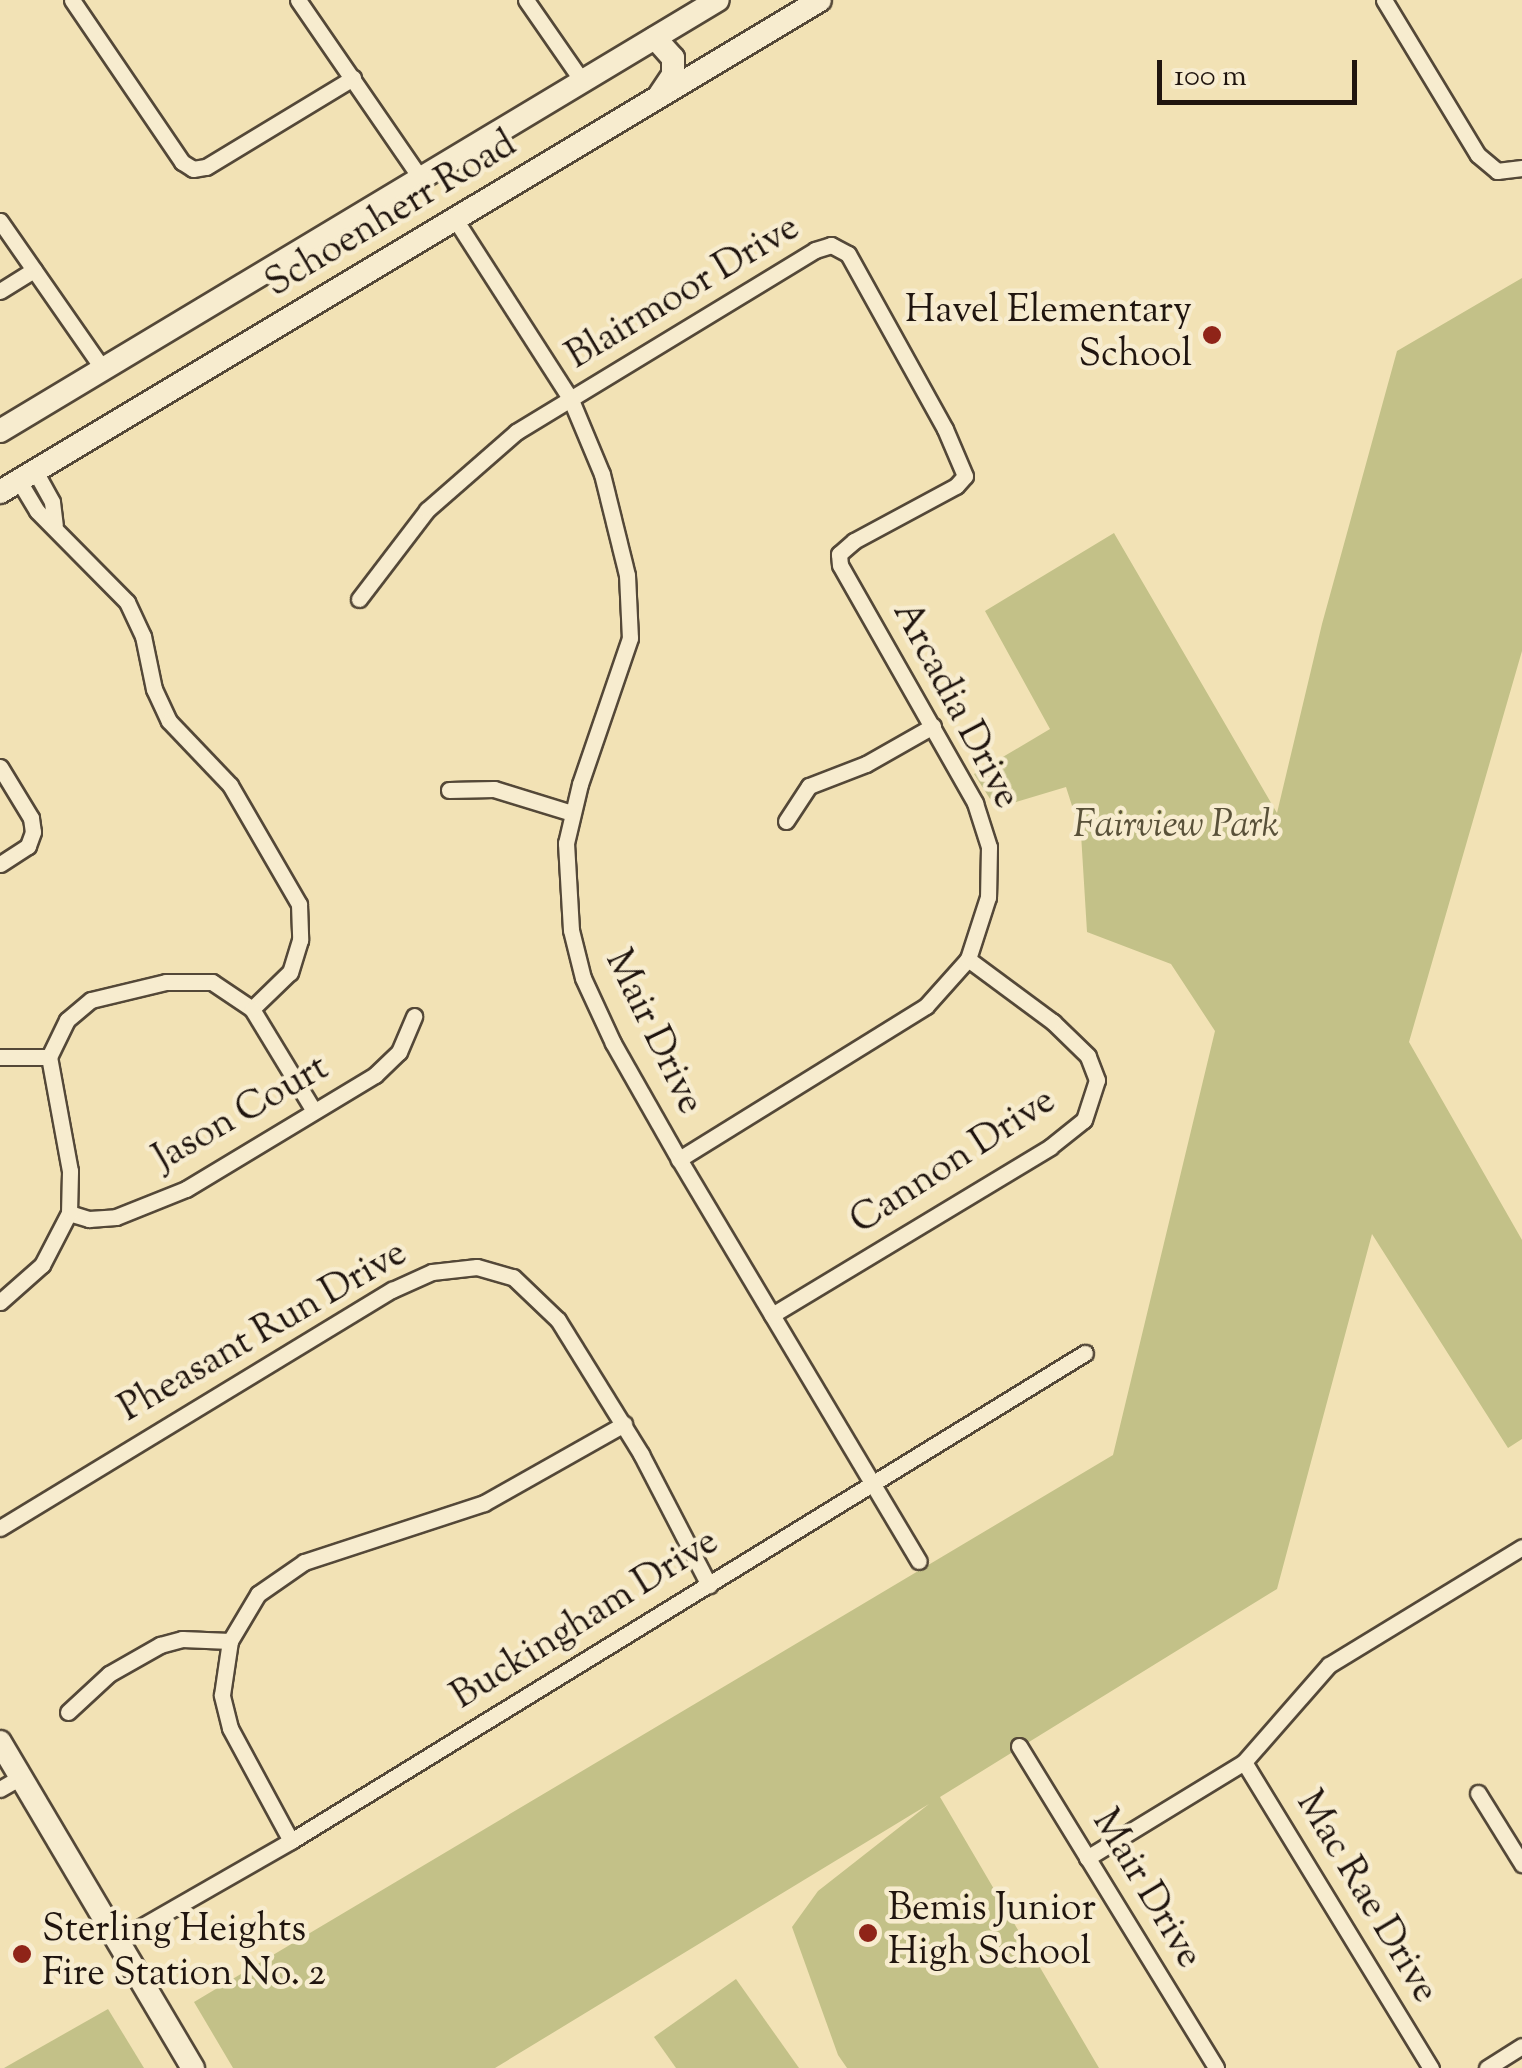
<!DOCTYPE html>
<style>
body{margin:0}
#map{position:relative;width:1522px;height:2068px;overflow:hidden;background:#f2e2b5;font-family:"Sorts Mill Goudy",serif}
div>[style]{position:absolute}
.green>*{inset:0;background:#c3c188}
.roads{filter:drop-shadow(2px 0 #544838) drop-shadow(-2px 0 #544838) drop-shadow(0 2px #544838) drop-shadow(0 -2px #544838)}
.street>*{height:15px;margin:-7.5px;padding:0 7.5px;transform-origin:7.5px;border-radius:7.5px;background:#f7eccf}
.secondary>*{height:22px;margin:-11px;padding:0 11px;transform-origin:11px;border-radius:11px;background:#f7eccf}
.dots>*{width:28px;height:28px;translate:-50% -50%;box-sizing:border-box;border:5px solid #f7eccf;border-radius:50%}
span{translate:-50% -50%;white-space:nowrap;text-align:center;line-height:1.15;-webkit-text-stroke:9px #f7eccf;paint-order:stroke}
.street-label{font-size:38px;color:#20150f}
.poi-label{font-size:38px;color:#20150f}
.right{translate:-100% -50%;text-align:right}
.left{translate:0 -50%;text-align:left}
.park-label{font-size:38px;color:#595139;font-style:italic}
.scale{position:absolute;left:1157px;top:60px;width:200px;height:45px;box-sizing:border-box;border:5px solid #20150f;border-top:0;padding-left:12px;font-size:30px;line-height:35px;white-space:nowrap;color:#20150f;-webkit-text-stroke:8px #f7eccf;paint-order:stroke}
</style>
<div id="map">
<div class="green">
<div style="clip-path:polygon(1522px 278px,1522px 651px,1409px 1042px,1522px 1240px,1522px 1439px,1508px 1448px,1372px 1234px,1277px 1589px,940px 1797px,1099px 2068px,847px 2068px,838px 2055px,792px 1927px,818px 1891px,929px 1804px,495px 2068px,233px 2068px,194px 2002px,1113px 1455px,1215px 1031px,1171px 964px,1087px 932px,1081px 834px,1066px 787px,996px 808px,974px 774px,1050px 729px,985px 611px,1114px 533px,1277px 813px,1322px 624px,1397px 351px)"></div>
<div style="clip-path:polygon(736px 1979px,799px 2068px,676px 2068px,654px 2037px)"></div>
<div style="clip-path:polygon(108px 2009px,144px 2068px,4px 2068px)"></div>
</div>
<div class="roads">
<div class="street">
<div style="left:72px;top:0;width:196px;rotate:55.8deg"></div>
<div style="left:182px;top:162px;width:13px;rotate:32deg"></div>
<div style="left:193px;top:169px;width:13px;rotate:-9deg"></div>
<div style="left:206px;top:167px;width:172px;rotate:-31.2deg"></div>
<div style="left:298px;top:0;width:217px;rotate:55.5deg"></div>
<div style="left:526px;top:0;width:98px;rotate:55.3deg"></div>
<div style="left:1384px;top:0;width:181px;rotate:58.8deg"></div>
<div style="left:1478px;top:155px;width:25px;rotate:40deg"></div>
<div style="left:1497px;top:171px;width:25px;rotate:-7deg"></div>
<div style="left:455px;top:219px;width:215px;rotate:57.3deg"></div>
<div style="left:571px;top:400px;width:80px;rotate:67.3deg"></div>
<div style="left:602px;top:474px;width:104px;rotate:76.1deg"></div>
<div style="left:627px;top:575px;width:63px;rotate:87.3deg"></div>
<div style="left:630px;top:638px;width:154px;rotate:108.9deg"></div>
<div style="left:580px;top:784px;width:61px;rotate:103.3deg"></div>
<div style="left:566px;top:843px;width:87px;rotate:86.7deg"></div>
<div style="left:571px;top:930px;width:49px;rotate:76deg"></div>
<div style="left:583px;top:978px;width:72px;rotate:65.2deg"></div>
<div style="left:613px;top:1043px;width:133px;rotate:60.4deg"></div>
<div style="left:679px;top:1159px;width:468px;rotate:59.2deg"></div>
<div style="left:0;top:221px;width:180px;rotate:55.2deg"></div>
<div style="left:0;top:291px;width:40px;rotate:-32deg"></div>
<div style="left:35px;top:471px;width:35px;rotate:61deg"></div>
<div style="left:52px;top:502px;width:23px;rotate:83deg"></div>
<div style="left:19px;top:481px;width:35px;rotate:59deg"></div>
<div style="left:37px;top:511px;width:128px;rotate:45.3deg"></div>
<div style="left:127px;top:602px;width:38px;rotate:65deg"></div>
<div style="left:143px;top:636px;width:54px;rotate:78.3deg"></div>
<div style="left:154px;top:689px;width:35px;rotate:65deg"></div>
<div style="left:169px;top:721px;width:88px;rotate:46.4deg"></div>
<div style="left:230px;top:785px;width:138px;rotate:59.9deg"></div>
<div style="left:299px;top:904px;width:36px;rotate:88deg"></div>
<div style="left:300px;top:940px;width:34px;rotate:107deg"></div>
<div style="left:290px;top:972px;width:53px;rotate:135.8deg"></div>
<div style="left:359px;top:599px;width:112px;rotate:-52.6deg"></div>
<div style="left:427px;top:510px;width:118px;rotate:-41.2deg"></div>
<div style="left:516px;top:432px;width:350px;rotate:-31.3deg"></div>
<div style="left:815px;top:250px;width:17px;rotate:-17deg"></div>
<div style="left:831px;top:245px;width:19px;rotate:28deg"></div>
<div style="left:848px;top:254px;width:200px;rotate:61deg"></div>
<div style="left:945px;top:429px;width:51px;rotate:66.9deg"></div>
<div style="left:965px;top:476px;width:13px;rotate:132deg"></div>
<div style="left:956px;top:486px;width:116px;rotate:151.7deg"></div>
<div style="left:854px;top:541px;width:20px;rotate:139deg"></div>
<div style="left:839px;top:554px;width:11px;rotate:85deg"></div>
<div style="left:840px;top:565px;width:274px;rotate:60.4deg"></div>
<div style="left:975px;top:803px;width:46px;rotate:72.3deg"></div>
<div style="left:989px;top:847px;width:50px;rotate:91.1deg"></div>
<div style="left:988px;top:897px;width:65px;rotate:107.9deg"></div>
<div style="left:968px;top:959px;width:63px;rotate:131.8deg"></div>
<div style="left:926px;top:1006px;width:291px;rotate:148.2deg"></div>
<div style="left:0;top:767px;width:60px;rotate:58.7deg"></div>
<div style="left:31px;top:818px;width:14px;rotate:82deg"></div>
<div style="left:33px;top:832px;width:15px;rotate:110deg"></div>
<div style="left:28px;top:846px;width:33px;rotate:147deg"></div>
<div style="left:449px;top:790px;width:45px;rotate:-1.3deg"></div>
<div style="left:494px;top:789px;width:82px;rotate:17.1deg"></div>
<div style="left:786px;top:821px;width:42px;rotate:-56.7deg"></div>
<div style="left:809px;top:786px;width:61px;rotate:-21.1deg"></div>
<div style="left:866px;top:764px;width:77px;rotate:-29.6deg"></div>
<div style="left:0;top:1057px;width:49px"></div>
<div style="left:69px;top:1213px;width:21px;rotate:17deg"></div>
<div style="left:89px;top:1219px;width:27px;rotate:-4deg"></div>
<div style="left:116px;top:1217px;width:75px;rotate:-21.8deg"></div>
<div style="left:186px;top:1189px;width:221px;rotate:-31.1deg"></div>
<div style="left:375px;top:1075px;width:33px;rotate:-44deg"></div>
<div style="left:399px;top:1052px;width:39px;rotate:-67deg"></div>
<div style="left:0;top:1302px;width:56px;rotate:-41.4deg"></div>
<div style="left:42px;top:1265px;width:59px;rotate:-62.6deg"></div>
<div style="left:69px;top:1213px;width:42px;rotate:-88.6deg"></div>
<div style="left:70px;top:1171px;width:116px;rotate:-100.4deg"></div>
<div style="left:49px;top:1057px;width:41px;rotate:-64.1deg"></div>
<div style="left:67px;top:1020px;width:31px;rotate:-40deg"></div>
<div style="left:91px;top:1000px;width:77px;rotate:-13.5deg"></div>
<div style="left:166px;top:982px;width:46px"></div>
<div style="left:212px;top:982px;width:48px;rotate:34deg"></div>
<div style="left:252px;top:1009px;width:119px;rotate:58.7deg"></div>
<div style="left:772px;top:1315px;width:325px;rotate:-31.1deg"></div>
<div style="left:1050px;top:1147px;width:43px;rotate:-38.5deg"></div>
<div style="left:1084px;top:1120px;width:42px;rotate:-72deg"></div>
<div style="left:1097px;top:1080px;width:26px;rotate:-111deg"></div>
<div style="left:1088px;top:1056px;width:49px;rotate:-135.8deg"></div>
<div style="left:1053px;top:1022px;width:106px;rotate:-143.5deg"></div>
<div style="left:0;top:1528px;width:459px;rotate:-31.3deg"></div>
<div style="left:392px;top:1290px;width:44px;rotate:-24.2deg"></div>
<div style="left:432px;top:1272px;width:45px;rotate:-6.3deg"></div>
<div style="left:477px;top:1267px;width:37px;rotate:16deg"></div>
<div style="left:513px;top:1277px;width:62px;rotate:43.7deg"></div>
<div style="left:558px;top:1320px;width:158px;rotate:58.2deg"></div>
<div style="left:641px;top:1454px;width:148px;rotate:62.6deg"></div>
<div style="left:68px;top:1712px;width:56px;rotate:-42.8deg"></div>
<div style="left:109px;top:1674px;width:59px;rotate:-29.6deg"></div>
<div style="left:160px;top:1645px;width:23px;rotate:-15deg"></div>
<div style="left:182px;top:1639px;width:48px;rotate:2.4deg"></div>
<div style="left:1019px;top:1746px;width:377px;rotate:58.5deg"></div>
<div style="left:1244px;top:1762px;width:359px;rotate:58.6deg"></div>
<div style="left:0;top:1789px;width:24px;rotate:-30deg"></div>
<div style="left:1478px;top:1793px;width:84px;rotate:58.2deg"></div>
<div style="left:291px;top:1841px;width:128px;rotate:-118.4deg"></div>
<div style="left:230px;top:1728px;width:34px;rotate:-104deg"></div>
<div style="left:222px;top:1695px;width:55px;rotate:-81.6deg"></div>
<div style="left:230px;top:1641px;width:55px;rotate:-59.2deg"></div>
<div style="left:258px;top:1594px;width:56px;rotate:-34.8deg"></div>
<div style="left:304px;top:1562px;width:189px;rotate:-18.1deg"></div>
<div style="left:484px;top:1503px;width:161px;rotate:-29.4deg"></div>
<div style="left:1087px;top:1858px;width:184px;rotate:-31.4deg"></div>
<div style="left:1244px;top:1762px;width:129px;rotate:-48.8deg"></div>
<div style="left:1329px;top:1665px;width:226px;rotate:-31.4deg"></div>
<div style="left:118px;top:1940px;width:199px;rotate:-29.8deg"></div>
<div style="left:291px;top:1841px;width:932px;rotate:-31.58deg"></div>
<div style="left:1487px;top:2068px;width:41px;rotate:-32.2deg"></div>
</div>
<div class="secondary">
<div style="left:655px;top:38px;width:27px;rotate:48deg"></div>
<div style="left:673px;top:58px;width:17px;rotate:90deg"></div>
<div style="left:673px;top:75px;width:23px;rotate:124deg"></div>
<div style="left:0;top:431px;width:837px;rotate:-30.98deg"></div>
<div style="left:0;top:492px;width:956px;rotate:-30.96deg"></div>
<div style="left:0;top:1742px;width:379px;rotate:59.4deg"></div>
</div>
</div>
<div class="dots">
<div style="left:1212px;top:335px;background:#8f2418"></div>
<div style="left:868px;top:1933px;background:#8f2418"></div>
<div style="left:22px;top:1954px;background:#8f2418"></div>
</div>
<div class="street-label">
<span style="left:392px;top:216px;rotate:-31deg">Schoenherr Road</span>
<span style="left:684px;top:294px;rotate:-31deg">Blairmoor Drive</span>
<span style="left:954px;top:706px;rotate:62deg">Arcadia Drive</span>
<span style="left:652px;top:1033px;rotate:64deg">Mair Drive</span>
<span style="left:242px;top:1115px;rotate:-30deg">Jason Court</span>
<span style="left:954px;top:1163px;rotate:-33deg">Cannon Drive</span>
<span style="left:264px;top:1333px;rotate:-30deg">Pheasant Run Drive</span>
<span style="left:586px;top:1621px;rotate:-32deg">Buckingham Drive</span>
<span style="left:1145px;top:1890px;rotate:59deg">Mair Drive</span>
<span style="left:1365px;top:1898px;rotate:59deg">Mac Rae Drive</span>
</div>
<div class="poi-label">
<span class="right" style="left:1192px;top:335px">Havel Elementary<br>School</span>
<span class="left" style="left:888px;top:1933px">Bemis Junior<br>High School</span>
<span class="left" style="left:42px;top:1954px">Sterling Heights<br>Fire Station No. 2</span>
</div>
<div class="park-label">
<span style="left:1176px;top:828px">Fairview Park</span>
</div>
<div class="scale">100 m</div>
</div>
